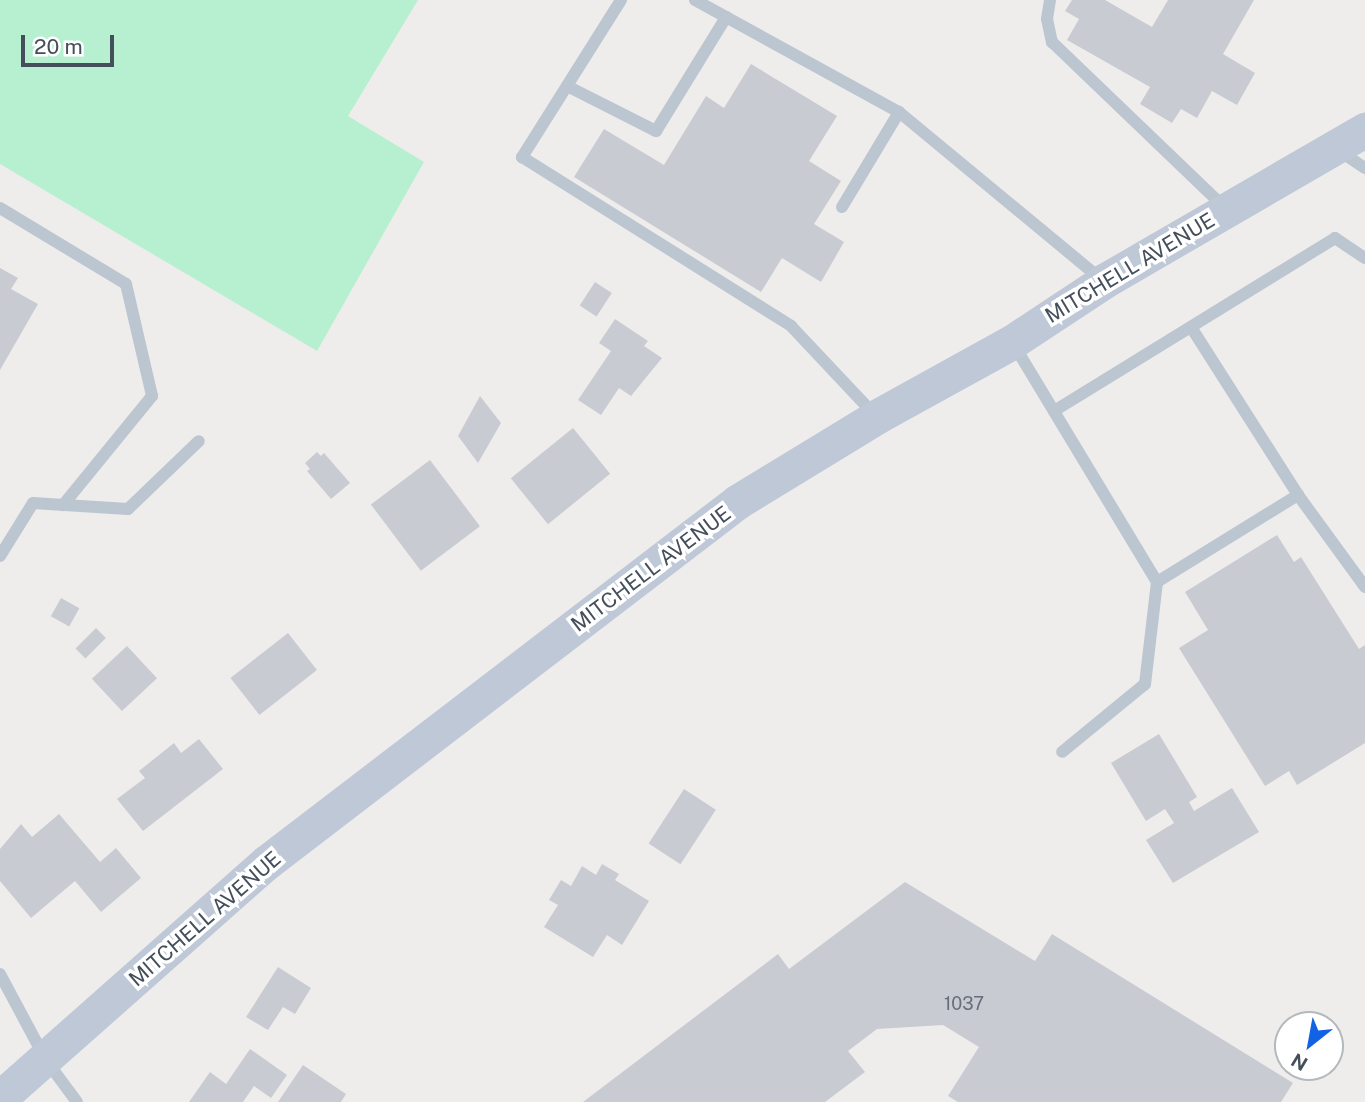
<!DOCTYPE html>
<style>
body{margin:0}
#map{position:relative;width:1365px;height:1102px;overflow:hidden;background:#efecec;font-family:"Public Sans",sans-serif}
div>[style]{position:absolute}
.green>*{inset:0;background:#b7f0d0}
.building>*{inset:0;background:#c9cbd2;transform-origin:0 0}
.lane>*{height:12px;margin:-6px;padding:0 6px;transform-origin:6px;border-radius:6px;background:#bcc6d0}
.secondary>*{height:35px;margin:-17.5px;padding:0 17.5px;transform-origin:17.5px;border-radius:17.5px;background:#bec8d7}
span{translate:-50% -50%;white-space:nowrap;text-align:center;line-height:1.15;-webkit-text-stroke:7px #fff;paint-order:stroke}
.number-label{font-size:18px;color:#656e79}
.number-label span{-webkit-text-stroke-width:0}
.street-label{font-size:21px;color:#444f5b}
.north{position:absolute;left:1274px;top:1011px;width:70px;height:70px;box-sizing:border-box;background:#fff;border:2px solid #b4b9bd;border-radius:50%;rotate:211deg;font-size:19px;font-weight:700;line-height:28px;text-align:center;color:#444f5b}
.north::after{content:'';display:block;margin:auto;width:24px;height:32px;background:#1162e5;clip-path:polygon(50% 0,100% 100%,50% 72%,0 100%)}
.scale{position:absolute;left:21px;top:35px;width:93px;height:32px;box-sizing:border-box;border:4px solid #444f5b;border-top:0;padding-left:9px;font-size:21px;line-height:24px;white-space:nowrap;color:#444f5b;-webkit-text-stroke:5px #fff;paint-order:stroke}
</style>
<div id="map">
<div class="green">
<div style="clip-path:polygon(0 0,418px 0,348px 116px,424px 162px,317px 351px,0 164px)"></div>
</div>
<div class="building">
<div style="clip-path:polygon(1072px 0,1105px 0,1152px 27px,1168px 0,1254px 0,1223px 54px,1255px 73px,1237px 105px,1212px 91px,1197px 118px,1181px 109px,1172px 123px,1140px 104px,1150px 87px,1067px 40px,1079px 19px,1065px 11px)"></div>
<div style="clip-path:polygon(751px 64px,837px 116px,809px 161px,841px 181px,814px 224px,844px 242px,821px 282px,782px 258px,761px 292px,574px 177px,604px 129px,664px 165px,706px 96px,724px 108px)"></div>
<div style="clip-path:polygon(0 268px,18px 278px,11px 289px,38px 304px,0 370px)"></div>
<div style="left:595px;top:282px;width:20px;height:28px;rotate:33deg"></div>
<div style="clip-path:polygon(615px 319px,648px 341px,644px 346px,662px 358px,631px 396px,619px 388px,601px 415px,578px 400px,611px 351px,599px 343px)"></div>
<div style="clip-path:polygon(480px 396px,501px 423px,478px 463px,458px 436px)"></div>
<div style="left:573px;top:428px;width:59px;height:80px;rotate:51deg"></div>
<div style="clip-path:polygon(317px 452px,321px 456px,324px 453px,350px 483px,331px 499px,307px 471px,310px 469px,305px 463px)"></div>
<div style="left:430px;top:460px;width:83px;height:74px;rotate:53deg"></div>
<div style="clip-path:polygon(1277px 535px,1294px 562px,1301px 557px,1359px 649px,1365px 645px,1365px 743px,1297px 785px,1289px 771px,1265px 786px,1179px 648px,1208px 630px,1185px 592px)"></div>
<div style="left:61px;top:598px;width:21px;height:21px;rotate:29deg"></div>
<div style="left:96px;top:628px;width:14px;height:29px;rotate:45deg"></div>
<div style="left:288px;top:633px;width:47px;height:73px;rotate:52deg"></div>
<div style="left:127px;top:646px;width:44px;height:48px;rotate:47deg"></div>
<div style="clip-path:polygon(1159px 734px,1197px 797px,1189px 802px,1194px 811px,1232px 788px,1259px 832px,1173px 883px,1146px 840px,1174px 823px,1165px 809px,1146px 821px,1111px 763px)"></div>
<div style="clip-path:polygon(199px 739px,223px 769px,143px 831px,117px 799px,145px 778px,139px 771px,174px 743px,181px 753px)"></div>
<div style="left:684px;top:789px;width:38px;height:65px;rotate:33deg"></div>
<div style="clip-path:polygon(59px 814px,100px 862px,116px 848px,141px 878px,101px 912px,75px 881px,31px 918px,0 881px,0 849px,21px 824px,32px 837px)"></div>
<div style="clip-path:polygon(602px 864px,619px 874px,615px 880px,649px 901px,622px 945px,607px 935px,593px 957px,544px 927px,558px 905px,549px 900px,561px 880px,571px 886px,582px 866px,596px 875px)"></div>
<div style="clip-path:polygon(905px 882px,1035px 961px,1052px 934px,1293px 1083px,1281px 1102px,958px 1102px,948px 1096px,979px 1047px,943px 1025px,877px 1029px,848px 1051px,865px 1072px,825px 1102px,583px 1102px,778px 954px,789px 969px)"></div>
<div style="clip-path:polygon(278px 967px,311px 988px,295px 1014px,283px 1007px,268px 1030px,246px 1017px)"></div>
<div style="clip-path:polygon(250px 1049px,287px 1075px,271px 1098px,254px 1086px,243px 1102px,189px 1102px,210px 1072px,226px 1084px)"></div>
<div style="clip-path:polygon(303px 1065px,346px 1094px,341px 1102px,278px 1102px)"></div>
</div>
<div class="lane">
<div style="left:621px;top:0;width:186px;rotate:122.2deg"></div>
<div style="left:522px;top:157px;width:318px;rotate:32.1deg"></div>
<div style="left:791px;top:326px;width:122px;rotate:46.7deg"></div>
<div style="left:695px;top:0;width:233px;rotate:28.8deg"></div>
<div style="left:899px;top:112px;width:262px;rotate:39.6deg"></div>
<div style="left:1050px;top:0;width:19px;rotate:99deg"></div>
<div style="left:1047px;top:19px;width:24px;rotate:78deg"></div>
<div style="left:1052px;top:42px;width:238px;rotate:43.8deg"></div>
<div style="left:567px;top:86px;width:100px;rotate:26.8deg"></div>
<div style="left:656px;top:131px;width:134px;rotate:-58.4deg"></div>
<div style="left:1338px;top:150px;width:32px;rotate:34deg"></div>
<div style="left:842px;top:207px;width:111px;rotate:-59deg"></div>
<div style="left:0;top:208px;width:147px;rotate:31.1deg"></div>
<div style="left:126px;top:284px;width:115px;rotate:76.9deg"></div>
<div style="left:152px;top:396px;width:141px;rotate:129.2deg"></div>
<div style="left:1191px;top:327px;width:199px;rotate:57.5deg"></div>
<div style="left:1014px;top:345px;width:277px;rotate:58.9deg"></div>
<div style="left:1157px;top:582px;width:103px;rotate:96.7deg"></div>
<div style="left:1145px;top:684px;width:107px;rotate:140.7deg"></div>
<div style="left:1054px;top:411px;width:330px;rotate:-31.6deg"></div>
<div style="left:1335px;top:238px;width:36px;rotate:34deg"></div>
<div style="left:0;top:556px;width:62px;rotate:-58.1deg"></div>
<div style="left:33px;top:503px;width:95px;rotate:3.6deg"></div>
<div style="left:128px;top:509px;width:98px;rotate:-43.8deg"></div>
<div style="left:1157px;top:582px;width:166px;rotate:-31.7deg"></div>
<div style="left:1298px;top:495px;width:114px;rotate:53.9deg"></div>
<div style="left:0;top:974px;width:98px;rotate:61.9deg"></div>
<div style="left:46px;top:1060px;width:52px;rotate:53.6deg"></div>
</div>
<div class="secondary">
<div style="left:0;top:1098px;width:356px;rotate:-41.5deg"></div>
<div style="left:267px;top:862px;width:592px;rotate:-37.45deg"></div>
<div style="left:737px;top:502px;width:163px;rotate:-31.4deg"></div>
<div style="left:876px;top:417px;width:155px;rotate:-28.9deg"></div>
<div style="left:1012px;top:342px;width:110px;rotate:-33.5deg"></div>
<div style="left:1104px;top:281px;width:302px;rotate:-30.1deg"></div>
</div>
<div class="number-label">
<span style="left:964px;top:1004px">1037</span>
</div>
<div class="street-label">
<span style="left:1130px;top:268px;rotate:-31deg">MITCHELL AVENUE</span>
<span style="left:651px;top:569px;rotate:-37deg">MITCHELL AVENUE</span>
<span style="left:205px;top:919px;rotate:-41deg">MITCHELL AVENUE</span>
</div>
<div class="north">N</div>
<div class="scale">20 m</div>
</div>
